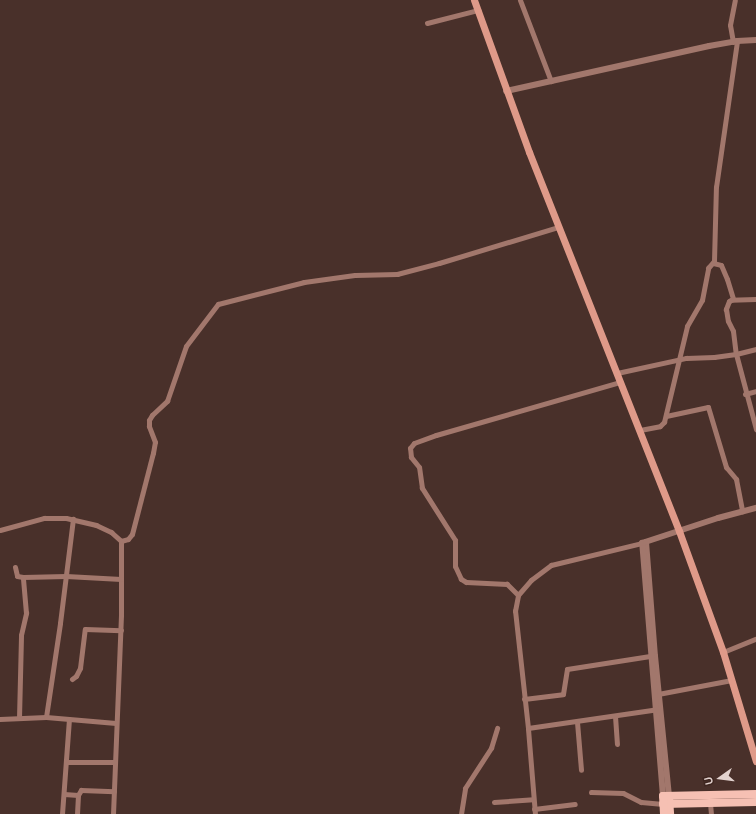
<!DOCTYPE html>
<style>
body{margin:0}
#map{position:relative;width:756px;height:814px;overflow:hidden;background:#49302a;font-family:Cabin,sans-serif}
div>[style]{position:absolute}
.minor>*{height:5px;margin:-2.5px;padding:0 2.5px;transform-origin:2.5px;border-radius:2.5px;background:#a2776c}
.tertiary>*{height:6px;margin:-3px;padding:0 3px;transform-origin:3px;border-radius:3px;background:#a2776c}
.secondary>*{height:7px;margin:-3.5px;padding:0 3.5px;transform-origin:3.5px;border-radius:3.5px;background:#df9a89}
.primary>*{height:8px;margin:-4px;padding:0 4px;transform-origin:4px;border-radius:4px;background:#f6c0b3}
span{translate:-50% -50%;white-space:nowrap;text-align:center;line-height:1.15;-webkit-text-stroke:3px #3e2620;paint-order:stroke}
.north{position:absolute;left:700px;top:758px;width:40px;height:40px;-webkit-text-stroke:3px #3e2620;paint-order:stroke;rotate:256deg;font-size:11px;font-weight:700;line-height:16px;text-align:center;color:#e2d2ce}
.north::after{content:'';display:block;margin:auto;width:14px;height:18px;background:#e2d2ce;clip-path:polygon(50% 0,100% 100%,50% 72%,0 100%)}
</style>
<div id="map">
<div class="minor">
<div style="left:520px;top:0;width:87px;rotate:69.1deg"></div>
<div style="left:427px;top:23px;width:53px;rotate:-14.3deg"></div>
<div style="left:733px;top:42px;width:17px;rotate:-100deg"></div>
<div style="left:730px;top:25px;width:25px;rotate:-79deg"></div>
<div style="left:713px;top:263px;width:8px;rotate:14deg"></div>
<div style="left:721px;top:265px;width:15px;rotate:67deg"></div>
<div style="left:727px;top:279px;width:21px;rotate:73deg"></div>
<div style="left:756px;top:299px;width:25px;rotate:178deg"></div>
<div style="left:731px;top:300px;width:2px;rotate:153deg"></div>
<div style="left:729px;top:301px;width:9px;rotate:111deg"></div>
<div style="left:726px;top:309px;width:12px;rotate:81deg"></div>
<div style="left:728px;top:321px;width:11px;rotate:63deg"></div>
<div style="left:733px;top:331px;width:23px;rotate:83deg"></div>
<div style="left:736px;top:354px;width:21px;rotate:-14deg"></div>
<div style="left:617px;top:373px;width:71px;rotate:-12.3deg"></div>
<div style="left:686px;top:358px;width:28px;rotate:-2deg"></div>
<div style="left:714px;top:357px;width:22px;rotate:-8deg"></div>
<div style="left:736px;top:354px;width:78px;rotate:75.1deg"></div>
<div style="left:745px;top:394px;width:11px;rotate:-15deg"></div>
<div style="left:666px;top:416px;width:43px;rotate:-12.1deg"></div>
<div style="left:708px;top:407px;width:63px;rotate:73.3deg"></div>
<div style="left:726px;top:467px;width:16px;rotate:50deg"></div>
<div style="left:736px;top:479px;width:33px;rotate:79deg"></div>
<div style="left:640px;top:430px;width:20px;rotate:-11deg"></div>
<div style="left:660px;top:426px;width:6px;rotate:-45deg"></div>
<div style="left:664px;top:422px;width:99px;rotate:-76.5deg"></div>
<div style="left:687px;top:326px;width:30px;rotate:-60deg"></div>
<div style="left:702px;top:300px;width:33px;rotate:-79deg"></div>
<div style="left:708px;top:268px;width:9px;rotate:-49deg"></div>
<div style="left:714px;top:261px;width:74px;rotate:-88.5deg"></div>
<div style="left:716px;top:187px;width:148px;rotate:-81.8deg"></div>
<div style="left:0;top:530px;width:46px;rotate:-15.3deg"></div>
<div style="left:44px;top:518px;width:22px"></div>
<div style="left:66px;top:518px;width:31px;rotate:13deg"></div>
<div style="left:96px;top:525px;width:17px;rotate:25deg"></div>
<div style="left:111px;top:532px;width:13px;rotate:42deg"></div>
<div style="left:121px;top:541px;width:74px;rotate:90deg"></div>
<div style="left:121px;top:615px;width:199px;rotate:92.3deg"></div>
<div style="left:121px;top:541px;width:7px;rotate:-16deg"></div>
<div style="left:128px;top:539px;width:6px;rotate:-51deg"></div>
<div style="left:132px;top:534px;width:84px;rotate:-75.5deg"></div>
<div style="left:153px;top:453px;width:11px;rotate:-80deg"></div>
<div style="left:155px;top:442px;width:17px;rotate:-111deg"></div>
<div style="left:149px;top:426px;width:6px;rotate:-90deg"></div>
<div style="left:149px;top:420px;width:6px;rotate:-59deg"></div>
<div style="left:152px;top:415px;width:21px;rotate:-43deg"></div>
<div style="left:167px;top:401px;width:58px;rotate:-70.9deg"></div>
<div style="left:186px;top:346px;width:53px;rotate:-52.7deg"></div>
<div style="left:218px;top:304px;width:89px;rotate:-14.3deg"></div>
<div style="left:304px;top:282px;width:51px;rotate:-7.8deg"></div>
<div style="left:355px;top:275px;width:42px;rotate:-1.4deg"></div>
<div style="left:397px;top:274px;width:43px;rotate:-14.7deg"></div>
<div style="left:439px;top:263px;width:124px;rotate:-16.8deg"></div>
<div style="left:15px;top:567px;width:9px;rotate:77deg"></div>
<div style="left:17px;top:576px;width:6px;rotate:9deg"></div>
<div style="left:23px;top:577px;width:43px;rotate:-1.3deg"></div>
<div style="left:66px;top:576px;width:55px;rotate:3.1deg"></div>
<div style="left:518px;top:595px;width:16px;rotate:-135deg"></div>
<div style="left:507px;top:584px;width:41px;rotate:-177.2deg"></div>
<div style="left:466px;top:582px;width:6px;rotate:-149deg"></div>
<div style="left:461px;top:579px;width:14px;rotate:-115deg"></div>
<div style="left:455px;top:566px;width:26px;rotate:-90deg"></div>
<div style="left:455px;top:540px;width:62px;rotate:-122.4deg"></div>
<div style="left:422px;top:488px;width:21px;rotate:-98deg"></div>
<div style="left:419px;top:467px;width:13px;rotate:-129deg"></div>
<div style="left:411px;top:457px;width:9px;rotate:-96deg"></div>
<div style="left:410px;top:448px;width:6px;rotate:-51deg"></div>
<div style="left:414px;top:443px;width:23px;rotate:-20deg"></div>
<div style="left:436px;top:435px;width:191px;rotate:-16.1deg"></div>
<div style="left:723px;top:652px;width:35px;rotate:-22deg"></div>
<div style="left:72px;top:679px;width:5px;rotate:-37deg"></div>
<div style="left:76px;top:676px;width:9px;rotate:-63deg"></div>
<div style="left:80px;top:668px;width:39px;rotate:-83deg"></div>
<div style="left:85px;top:629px;width:36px;rotate:2deg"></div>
<div style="left:658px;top:694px;width:75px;rotate:-10.7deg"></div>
<div style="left:524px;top:699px;width:39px;rotate:-7deg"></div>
<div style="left:563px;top:694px;width:25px;rotate:-81deg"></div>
<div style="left:567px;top:669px;width:84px;rotate:-8.9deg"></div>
<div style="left:615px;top:716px;width:28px;rotate:86deg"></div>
<div style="left:46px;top:717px;width:95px;rotate:-81.5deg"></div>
<div style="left:60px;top:623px;width:105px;rotate:-82.9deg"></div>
<div style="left:19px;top:718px;width:83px;rotate:-88.6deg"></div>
<div style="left:21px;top:635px;width:23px;rotate:-77deg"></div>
<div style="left:26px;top:613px;width:36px;rotate:-95deg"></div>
<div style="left:0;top:719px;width:46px;rotate:-2.5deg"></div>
<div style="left:46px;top:717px;width:70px;rotate:4.9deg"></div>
<div style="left:577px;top:722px;width:48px;rotate:85.2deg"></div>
<div style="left:528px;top:728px;width:132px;rotate:-8.3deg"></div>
<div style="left:66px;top:762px;width:48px"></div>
<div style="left:591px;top:792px;width:32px;rotate:2deg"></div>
<div style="left:623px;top:793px;width:20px;rotate:27deg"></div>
<div style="left:641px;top:802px;width:22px;rotate:5deg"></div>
<div style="left:64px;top:794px;width:14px;rotate:4deg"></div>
<div style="left:494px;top:802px;width:39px;rotate:-4deg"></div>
<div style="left:710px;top:803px;width:11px;rotate:85deg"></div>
<div style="left:534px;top:809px;width:41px;rotate:-7deg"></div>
<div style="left:62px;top:814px;width:95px;rotate:-85.8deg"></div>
<div style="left:77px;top:814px;width:19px;rotate:-87deg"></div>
<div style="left:78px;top:795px;width:6px;rotate:-59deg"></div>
<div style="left:81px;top:790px;width:33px;rotate:2deg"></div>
<div style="left:461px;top:814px;width:26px;rotate:-81deg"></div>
<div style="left:465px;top:788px;width:48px;rotate:-57deg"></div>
<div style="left:491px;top:748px;width:21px;rotate:-73deg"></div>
<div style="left:535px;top:814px;width:86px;rotate:-94.7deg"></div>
<div style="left:528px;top:728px;width:118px;rotate:-96.3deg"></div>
<div style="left:515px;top:611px;width:16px;rotate:-79deg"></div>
<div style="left:518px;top:595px;width:20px;rotate:-49deg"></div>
<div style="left:531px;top:580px;width:25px;rotate:-37deg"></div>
<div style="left:551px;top:565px;width:94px;rotate:-13.6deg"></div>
</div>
<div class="tertiary">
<div style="left:506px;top:91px;width:208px;rotate:-12.5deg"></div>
<div style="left:709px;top:46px;width:28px;rotate:-10deg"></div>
<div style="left:737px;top:41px;width:19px;rotate:-3deg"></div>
<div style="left:646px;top:542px;width:114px;rotate:85.5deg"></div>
<div style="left:655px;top:656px;width:141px;rotate:84.3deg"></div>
<div style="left:663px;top:796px;width:254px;rotate:-94.7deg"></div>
<div style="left:642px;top:543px;width:80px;rotate:-18.2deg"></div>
<div style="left:718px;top:518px;width:39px;rotate:-15deg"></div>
</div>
<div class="secondary">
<div style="left:474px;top:0;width:162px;rotate:70.1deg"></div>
<div style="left:529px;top:152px;width:408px;rotate:68.4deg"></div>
<div style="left:679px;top:531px;width:129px;rotate:70deg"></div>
<div style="left:723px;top:652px;width:114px;rotate:73.2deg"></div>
</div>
<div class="primary">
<div style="left:669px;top:798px;width:16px;rotate:86deg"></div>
<div style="left:663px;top:804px;width:93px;rotate:-1.2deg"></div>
<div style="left:664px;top:814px;width:18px;rotate:-93deg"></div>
<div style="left:663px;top:796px;width:93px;rotate:-1.2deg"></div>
</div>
<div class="north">U</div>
</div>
